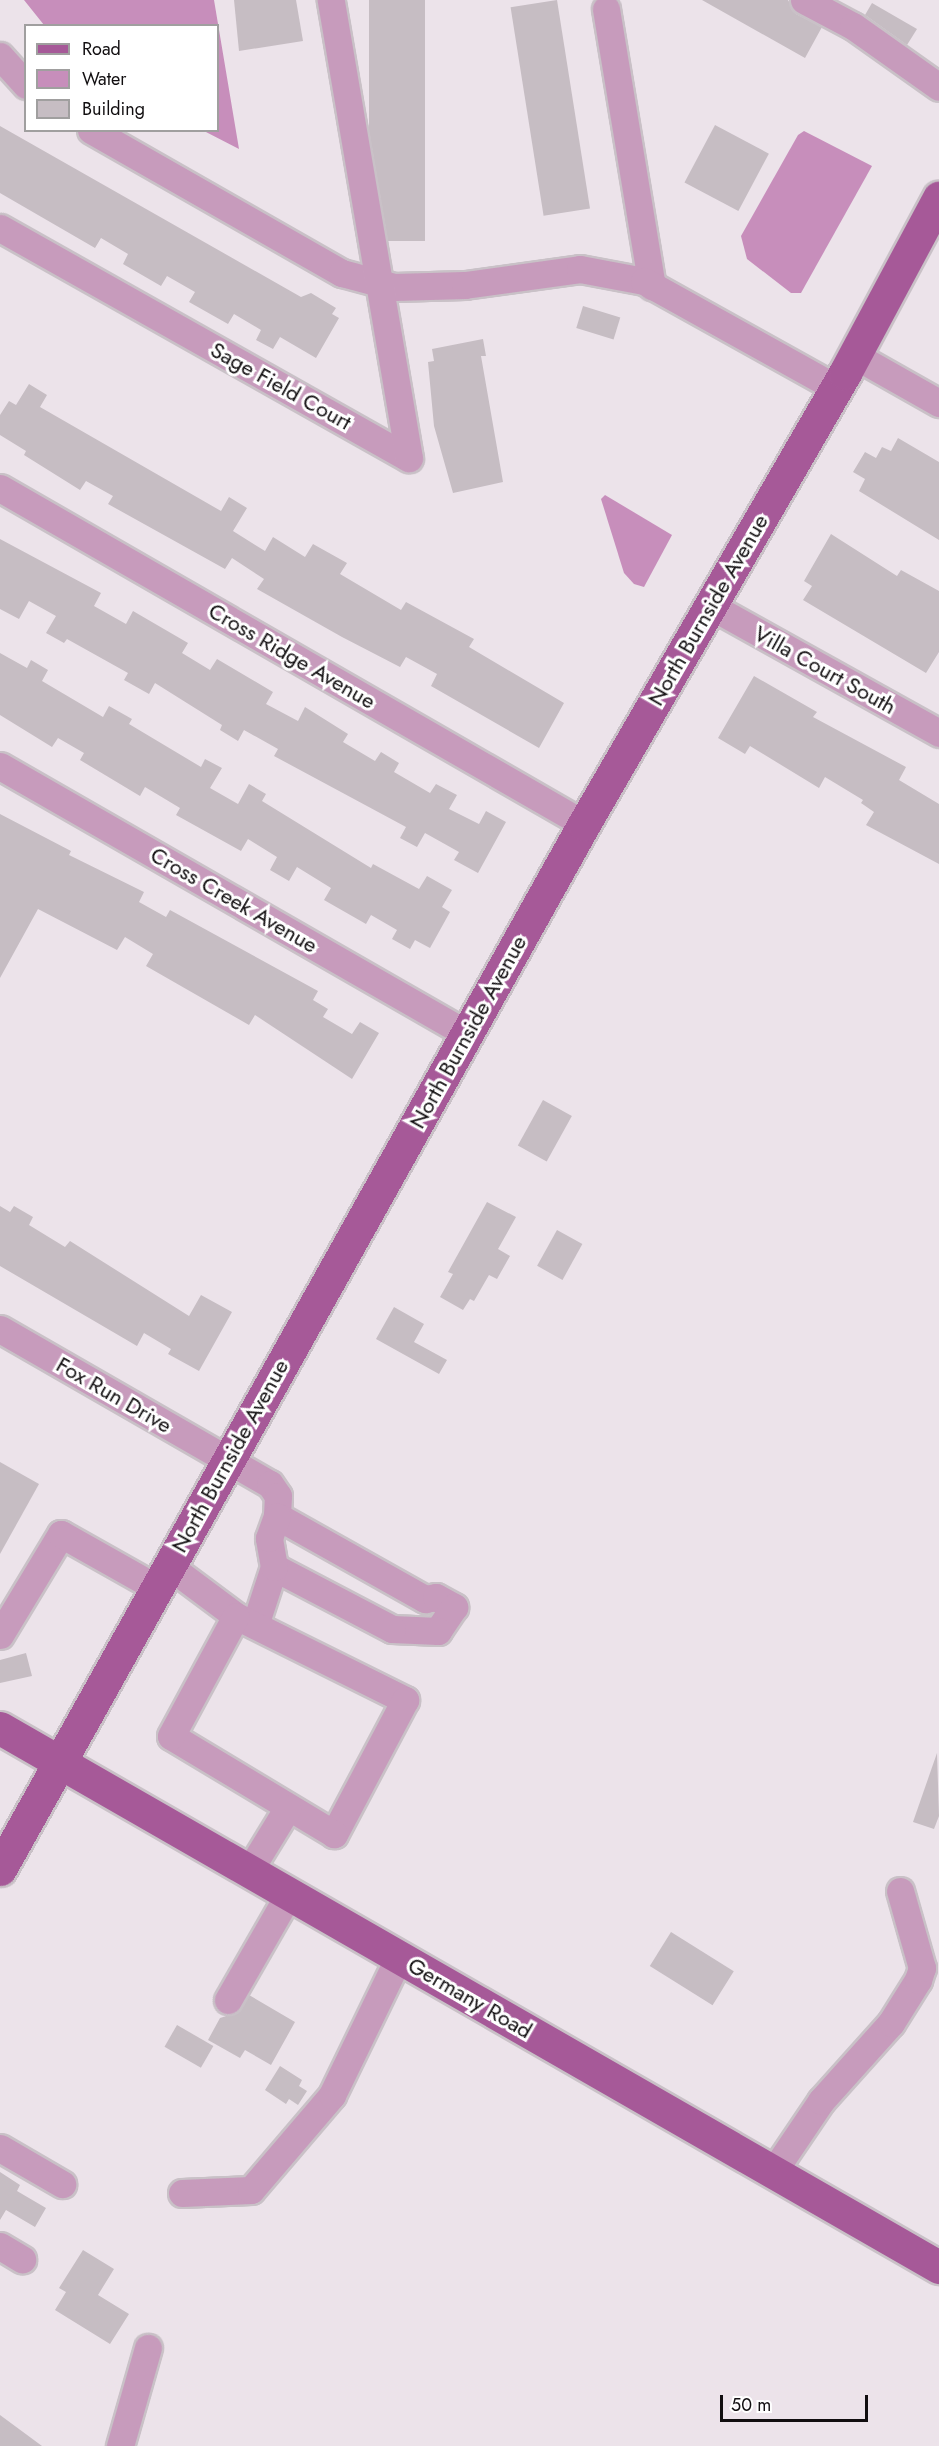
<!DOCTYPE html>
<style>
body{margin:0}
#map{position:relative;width:939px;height:2446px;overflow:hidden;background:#ece3ea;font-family:Jost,sans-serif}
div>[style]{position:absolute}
.water>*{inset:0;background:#c78ebb}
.building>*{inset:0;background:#c6bdc3;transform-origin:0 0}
.roads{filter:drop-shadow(2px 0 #c9c1c7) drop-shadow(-2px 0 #c9c1c7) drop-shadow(0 2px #c9c1c7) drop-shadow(0 -2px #c9c1c7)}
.minor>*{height:27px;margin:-13.5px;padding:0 13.5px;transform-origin:13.5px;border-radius:13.5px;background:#c79bbc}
.major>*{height:33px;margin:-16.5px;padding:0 16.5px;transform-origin:16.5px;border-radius:16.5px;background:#a65998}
span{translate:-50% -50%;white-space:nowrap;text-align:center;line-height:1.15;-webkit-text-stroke:6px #fff;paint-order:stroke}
.street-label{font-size:22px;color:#110e10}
.legend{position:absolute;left:24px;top:24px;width:195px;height:108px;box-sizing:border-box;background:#fff;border:2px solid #a09f9f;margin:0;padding:8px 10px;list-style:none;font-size:18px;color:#110e10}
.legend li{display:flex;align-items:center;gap:12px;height:30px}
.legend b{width:30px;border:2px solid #a09f9f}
.scale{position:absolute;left:720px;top:2395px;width:148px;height:27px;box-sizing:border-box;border:3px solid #110e10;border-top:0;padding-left:8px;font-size:18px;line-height:21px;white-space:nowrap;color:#110e10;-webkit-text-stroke:4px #fff;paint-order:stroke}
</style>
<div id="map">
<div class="water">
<div style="clip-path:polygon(24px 0,214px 0,239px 149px,204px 131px,218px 130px,218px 26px,44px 25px)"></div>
<div style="clip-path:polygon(804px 131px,872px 166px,801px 293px,791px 293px,747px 259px,741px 236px,798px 135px)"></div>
<div style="clip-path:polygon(605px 495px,672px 535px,644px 587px,634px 584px,624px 573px,601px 499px)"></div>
</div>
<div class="building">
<div style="clip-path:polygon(234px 0,296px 0,303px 41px,239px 51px)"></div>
<div style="left:369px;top:0;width:56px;height:241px"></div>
<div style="left:557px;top:0;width:211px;height:47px;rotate:81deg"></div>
<div style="clip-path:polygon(702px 0,788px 0,796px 14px,822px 27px,805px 58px)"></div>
<div style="clip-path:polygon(872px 3px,917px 29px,907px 45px,865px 15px)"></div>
<div style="left:715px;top:125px;width:61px;height:65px;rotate:28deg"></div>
<div style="clip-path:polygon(0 126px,301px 297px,311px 293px,336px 308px,332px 314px,339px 318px,316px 358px,280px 337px,273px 349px,256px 340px,261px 330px,234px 314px,228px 324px,212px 315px,189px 302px,195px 292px,167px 276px,161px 286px,123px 264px,128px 254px,101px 238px,95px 248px,0 193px)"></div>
<div style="left:583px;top:306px;width:39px;height:23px;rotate:17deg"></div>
<div style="clip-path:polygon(483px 339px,486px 356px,481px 356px,503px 482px,453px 493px,434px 426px,428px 362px,434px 361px,432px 349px)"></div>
<div style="clip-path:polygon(29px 384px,47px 395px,40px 407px,221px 511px,229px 497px,247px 508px,233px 531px,265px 551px,273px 537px,305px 557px,313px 544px,347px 563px,340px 574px,401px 610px,406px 602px,474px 639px,469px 647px,564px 703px,539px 748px,431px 686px,437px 674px,406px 657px,400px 667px,342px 637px,257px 589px,264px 579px,232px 558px,225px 569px,108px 504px,113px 496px,86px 481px,80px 490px,24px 455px,26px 451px,0 435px,0 415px,9px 401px,16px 405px)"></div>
<div style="clip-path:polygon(898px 438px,939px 462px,939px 540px,859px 491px,865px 479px,853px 472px,865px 452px,876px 458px,882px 447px,891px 451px)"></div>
<div style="clip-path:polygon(831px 534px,897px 576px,901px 570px,939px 591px,939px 652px,926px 673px,803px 600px,812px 586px,804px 581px)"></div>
<div style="clip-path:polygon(0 539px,101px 593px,94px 606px,126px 624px,133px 611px,188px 643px,182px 653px,210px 670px,217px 659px,273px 692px,266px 704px,298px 721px,305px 707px,348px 734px,343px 742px,375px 761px,381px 752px,399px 763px,394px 772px,430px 793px,436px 784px,457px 795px,449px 809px,479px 824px,486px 811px,506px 822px,478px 873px,454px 860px,459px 852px,425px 833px,417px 847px,400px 838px,406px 827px,274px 756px,278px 749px,244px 730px,238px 741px,220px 730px,222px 725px,155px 683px,149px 694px,124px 680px,128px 673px,67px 639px,64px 643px,46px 633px,56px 616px,29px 601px,19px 619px,0 609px)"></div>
<div style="clip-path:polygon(0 653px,27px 668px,31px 660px,48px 670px,42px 681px,103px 717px,109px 706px,132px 719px,129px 724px,201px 767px,205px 759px,222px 768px,210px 788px,238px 804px,249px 784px,266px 794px,262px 801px,371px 868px,373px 864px,419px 889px,427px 876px,452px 890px,442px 907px,450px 912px,430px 948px,415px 940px,410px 949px,392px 939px,397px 930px,371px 915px,366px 924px,324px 900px,331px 888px,297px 867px,289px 881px,270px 870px,277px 857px,248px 839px,241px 851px,176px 815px,180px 808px,145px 787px,140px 796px,80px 760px,84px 753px,58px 738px,52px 747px,0 715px)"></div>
<div style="clip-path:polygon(754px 676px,817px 712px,813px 717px,906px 767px,899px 780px,939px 804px,939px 864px,866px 825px,874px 812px,861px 803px,863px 800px,825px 777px,819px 788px,750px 746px,745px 754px,718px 738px)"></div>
<div style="clip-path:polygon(0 814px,71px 851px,69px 855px,144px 892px,139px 902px,166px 917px,170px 910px,318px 991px,313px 1000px,328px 1009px,323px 1017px,352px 1034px,360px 1022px,379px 1033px,352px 1079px,255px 1015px,249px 1025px,146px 966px,153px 954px,125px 937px,117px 950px,38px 909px,0 978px)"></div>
<div style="left:543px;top:1100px;width:33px;height:52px;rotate:29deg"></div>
<div style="clip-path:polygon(487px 1202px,516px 1217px,498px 1249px,510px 1256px,497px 1279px,489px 1275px,474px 1301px,470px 1299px,463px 1310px,440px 1297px,453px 1274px,448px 1272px)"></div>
<div style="clip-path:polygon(0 1206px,10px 1212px,14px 1206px,33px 1217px,29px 1225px,65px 1247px,70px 1241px,189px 1316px,201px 1295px,232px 1312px,199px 1371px,168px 1354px,171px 1349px,144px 1333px,137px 1346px,0 1266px)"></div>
<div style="left:557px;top:1230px;width:29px;height:41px;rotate:29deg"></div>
<div style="clip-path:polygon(394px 1307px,424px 1324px,414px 1342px,447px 1360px,439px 1374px,376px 1339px)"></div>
<div style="clip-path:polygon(0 1462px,39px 1484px,0 1554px)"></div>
<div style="clip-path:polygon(26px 1653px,32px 1676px,0 1683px,0 1660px)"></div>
<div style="clip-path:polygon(937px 1753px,939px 1816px,934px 1829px,913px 1822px)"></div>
<div style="left:671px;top:1932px;width:74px;height:40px;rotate:32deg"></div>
<div style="clip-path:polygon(249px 1995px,295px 2022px,271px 2065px,245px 2050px,240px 2058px,208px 2040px,220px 2018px,236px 2013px)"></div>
<div style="left:177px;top:2025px;width:42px;height:25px;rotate:30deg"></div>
<div style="clip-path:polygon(280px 2066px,302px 2080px,299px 2086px,307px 2091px,298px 2105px,289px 2099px,286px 2104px,265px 2090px)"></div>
<div style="clip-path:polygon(0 2172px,20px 2185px,17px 2191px,46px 2208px,35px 2227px,6px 2210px,0 2220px)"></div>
<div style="clip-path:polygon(83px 2250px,114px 2269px,98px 2295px,129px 2314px,110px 2344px,55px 2310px,66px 2292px,59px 2288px)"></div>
<div style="clip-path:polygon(0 2415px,42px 2446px,0 2446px)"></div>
</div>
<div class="roads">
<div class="minor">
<div style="left:804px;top:0;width:55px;rotate:28deg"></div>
<div style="left:853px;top:26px;width:105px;rotate:35.3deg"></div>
<div style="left:606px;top:9px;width:281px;rotate:80.6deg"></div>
<div style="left:0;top:56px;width:39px;rotate:48deg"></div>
<div style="left:91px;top:130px;width:289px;rotate:29.7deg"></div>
<div style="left:342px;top:273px;width:54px;rotate:15.1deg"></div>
<div style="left:394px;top:287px;width:71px;rotate:-1.6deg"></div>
<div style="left:465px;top:285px;width:116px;rotate:-7.9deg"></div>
<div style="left:580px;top:269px;width:65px;rotate:10.6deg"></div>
<div style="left:644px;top:281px;width:220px;rotate:29.1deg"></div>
<div style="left:0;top:228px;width:469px;rotate:29.4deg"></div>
<div style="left:409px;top:458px;width:465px;rotate:-99.7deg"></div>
<div style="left:854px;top:355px;width:98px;rotate:29.5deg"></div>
<div style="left:0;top:488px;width:674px;rotate:29.91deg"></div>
<div style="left:711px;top:606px;width:261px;rotate:29.1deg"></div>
<div style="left:0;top:766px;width:538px;rotate:29.85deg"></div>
<div style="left:0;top:1329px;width:311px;rotate:29.9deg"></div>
<div style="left:270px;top:1484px;width:14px;rotate:56deg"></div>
<div style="left:278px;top:1496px;width:20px;rotate:93deg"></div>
<div style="left:277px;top:1516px;width:170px;rotate:29.3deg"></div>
<div style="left:425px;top:1599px;width:11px;rotate:-10deg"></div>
<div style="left:436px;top:1597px;width:21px;rotate:29deg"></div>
<div style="left:454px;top:1607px;width:29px;rotate:124deg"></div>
<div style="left:438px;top:1631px;width:46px;rotate:-177.5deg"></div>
<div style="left:392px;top:1629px;width:133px;rotate:-152.3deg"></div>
<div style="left:274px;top:1567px;width:61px;rotate:108.1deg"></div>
<div style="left:169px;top:1566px;width:84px;rotate:36.7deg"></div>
<div style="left:236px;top:1616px;width:189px;rotate:26.4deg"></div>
<div style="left:405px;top:1700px;width:152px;rotate:117.9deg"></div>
<div style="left:334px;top:1834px;width:190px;rotate:-149deg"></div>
<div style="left:171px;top:1736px;width:136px;rotate:-61.6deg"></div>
<div style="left:274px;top:1567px;width:29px;rotate:-100deg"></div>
<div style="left:269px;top:1538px;width:23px;rotate:-70deg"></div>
<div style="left:0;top:1635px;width:118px;rotate:-58.9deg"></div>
<div style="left:61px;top:1534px;width:110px;rotate:29.4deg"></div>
<div style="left:249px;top:1871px;width:73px;rotate:-58.5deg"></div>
<div style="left:228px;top:2000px;width:122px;rotate:-60.1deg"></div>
<div style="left:0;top:2148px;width:72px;rotate:30.1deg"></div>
<div style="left:773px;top:2172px;width:86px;rotate:-55.9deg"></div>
<div style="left:821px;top:2101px;width:105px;rotate:-48.1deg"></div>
<div style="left:891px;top:2023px;width:51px;rotate:-57.9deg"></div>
<div style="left:918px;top:1980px;width:13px;rotate:-72deg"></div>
<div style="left:922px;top:1968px;width:80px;rotate:-105.9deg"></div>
<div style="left:182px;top:2193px;width:69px;rotate:-2.5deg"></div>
<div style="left:251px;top:2190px;width:125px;rotate:-49.5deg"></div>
<div style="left:332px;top:2095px;width:153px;rotate:-64.1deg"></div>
<div style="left:0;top:2246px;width:26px;rotate:31deg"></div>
<div style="left:120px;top:2446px;width:102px;rotate:-74.1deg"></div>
</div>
<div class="major">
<div style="left:0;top:1728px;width:1083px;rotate:29.86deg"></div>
<div style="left:0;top:1869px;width:1197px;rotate:-60.8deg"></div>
<div style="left:584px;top:824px;width:521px;rotate:-59.94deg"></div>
<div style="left:845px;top:373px;width:199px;rotate:-61.8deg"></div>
</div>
</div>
<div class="street-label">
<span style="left:281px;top:386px;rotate:29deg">Sage Field Court</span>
<span style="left:708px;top:610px;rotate:-60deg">North Burnside Avenue</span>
<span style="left:292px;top:656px;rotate:30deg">Cross Ridge Avenue</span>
<span style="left:825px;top:670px;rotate:29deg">Villa Court South</span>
<span style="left:234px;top:900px;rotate:30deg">Cross Creek Avenue</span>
<span style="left:468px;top:1032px;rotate:-61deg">North Burnside Avenue</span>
<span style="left:114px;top:1395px;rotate:30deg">Fox Run Drive</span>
<span style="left:230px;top:1456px;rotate:-61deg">North Burnside Avenue</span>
<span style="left:470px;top:1998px;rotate:30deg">Germany Road</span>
</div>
<ul class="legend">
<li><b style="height:8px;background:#a65998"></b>Road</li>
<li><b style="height:16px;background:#c78ebb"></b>Water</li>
<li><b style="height:16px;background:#c6bdc3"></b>Building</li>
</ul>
<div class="scale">50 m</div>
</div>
